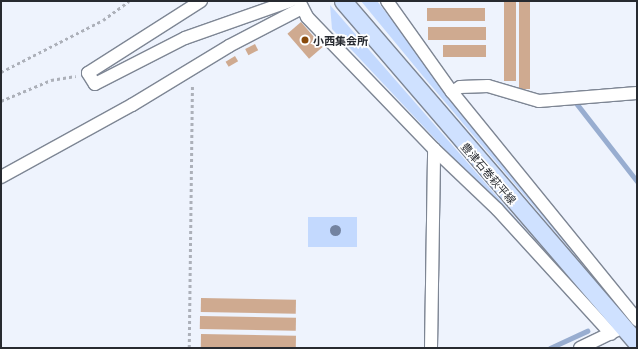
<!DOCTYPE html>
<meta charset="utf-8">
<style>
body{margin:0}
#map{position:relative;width:638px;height:349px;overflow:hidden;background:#eef3fd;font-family:Georgia,"Noto Sans JP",serif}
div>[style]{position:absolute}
.green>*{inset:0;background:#c3d9fe;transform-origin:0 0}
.stream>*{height:4.5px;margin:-2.25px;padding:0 2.25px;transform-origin:2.25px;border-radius:2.25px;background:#98add0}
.building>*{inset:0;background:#cfaa90;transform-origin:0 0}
.path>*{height:2.5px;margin-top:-1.25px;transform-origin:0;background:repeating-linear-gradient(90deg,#acb0b9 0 3px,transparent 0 6px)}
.roads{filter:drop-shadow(1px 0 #7e8694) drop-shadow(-1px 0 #7e8694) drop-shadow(0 1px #7e8694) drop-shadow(0 -1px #7e8694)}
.street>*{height:12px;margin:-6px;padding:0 6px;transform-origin:6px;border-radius:6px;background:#fff}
.secondary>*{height:17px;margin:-8.5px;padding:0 8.5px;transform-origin:8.5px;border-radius:8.5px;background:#cfe1ff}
.trees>*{width:11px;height:11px;margin:-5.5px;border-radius:50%;background:#7383a0}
.dots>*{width:11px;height:11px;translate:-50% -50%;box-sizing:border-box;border:2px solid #fff;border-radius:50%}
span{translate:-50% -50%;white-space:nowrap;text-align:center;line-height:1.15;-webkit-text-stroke:3.5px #fff;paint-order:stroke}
.poi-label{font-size:11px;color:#272a30;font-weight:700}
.left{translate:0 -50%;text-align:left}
.street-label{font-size:11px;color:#272a30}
.frame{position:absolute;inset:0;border:2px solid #272a30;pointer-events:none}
</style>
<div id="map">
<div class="green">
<div style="clip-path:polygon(361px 1px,377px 1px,613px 300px,422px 75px)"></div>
<div style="clip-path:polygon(330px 5px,603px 318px,332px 29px)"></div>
<div style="left:308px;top:217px;width:49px;height:30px"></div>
</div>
<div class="stream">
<div style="left:574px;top:100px;width:103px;rotate:52.1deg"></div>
<div style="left:550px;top:348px;width:41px;rotate:-24.7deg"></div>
</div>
<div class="building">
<div style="left:504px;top:1px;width:12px;height:80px"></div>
<div style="left:519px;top:1px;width:11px;height:88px"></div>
<div style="left:485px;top:8px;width:13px;height:58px;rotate:90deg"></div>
<div style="left:301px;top:22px;width:33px;height:18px;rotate:49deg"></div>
<div style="left:486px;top:27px;width:13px;height:58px;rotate:90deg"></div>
<div style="left:255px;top:44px;width:7px;height:11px;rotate:63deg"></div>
<div style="left:486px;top:45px;width:12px;height:43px;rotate:90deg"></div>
<div style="left:235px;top:56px;width:6px;height:11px;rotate:59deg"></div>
<div style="left:201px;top:298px;width:95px;height:14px;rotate:1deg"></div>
<div style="left:200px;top:316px;width:96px;height:13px;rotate:1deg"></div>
<div style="left:201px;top:334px;width:95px;height:13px;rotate:1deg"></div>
</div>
<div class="path">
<div style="left:1px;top:72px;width:114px;rotate:-27deg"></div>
<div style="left:103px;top:20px;width:32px;rotate:-36deg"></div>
<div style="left:1px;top:101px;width:54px;rotate:-22.8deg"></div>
<div style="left:51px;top:80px;width:25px;rotate:-9deg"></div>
<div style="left:189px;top:348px;width:263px;rotate:-89.3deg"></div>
</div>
<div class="roads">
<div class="street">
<div style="left:201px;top:1px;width:134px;rotate:147.5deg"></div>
<div style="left:88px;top:73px;width:13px;rotate:58deg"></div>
<div style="left:95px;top:84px;width:101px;rotate:-27.1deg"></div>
<div style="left:185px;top:38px;width:111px;rotate:-19.4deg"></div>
<div style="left:299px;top:1px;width:18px;rotate:63deg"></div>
<div style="left:307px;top:17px;width:183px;rotate:46.1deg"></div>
<div style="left:434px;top:149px;width:87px;rotate:43.6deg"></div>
<div style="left:497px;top:209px;width:169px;rotate:47.6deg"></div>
<div style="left:387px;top:1px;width:112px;rotate:54.5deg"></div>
<div style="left:452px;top:92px;width:294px;rotate:50.9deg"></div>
<div style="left:452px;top:92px;width:9px;rotate:-32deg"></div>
<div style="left:460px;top:87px;width:28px;rotate:-2deg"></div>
<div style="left:488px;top:86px;width:53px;rotate:16.4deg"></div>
<div style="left:539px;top:101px;width:98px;rotate:-4.7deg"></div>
<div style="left:1px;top:177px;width:149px;rotate:-28.8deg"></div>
<div style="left:132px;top:105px;width:114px;rotate:-31.3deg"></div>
<div style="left:229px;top:46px;width:82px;rotate:-27.5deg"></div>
<div style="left:431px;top:348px;width:199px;rotate:-89.1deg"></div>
<div style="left:580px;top:348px;width:41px;rotate:-25.9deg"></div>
</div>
<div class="secondary">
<div style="left:343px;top:1px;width:451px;rotate:49.3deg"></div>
</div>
</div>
<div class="trees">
<div style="left:335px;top:230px"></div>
</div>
<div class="dots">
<div style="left:305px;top:40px;background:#884a0c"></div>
</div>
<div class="poi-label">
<span class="left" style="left:313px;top:40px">小西集会所</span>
</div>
<div class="street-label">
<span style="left:489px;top:173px;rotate:49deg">豊津石巻萩平線</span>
</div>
<div class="frame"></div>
</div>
